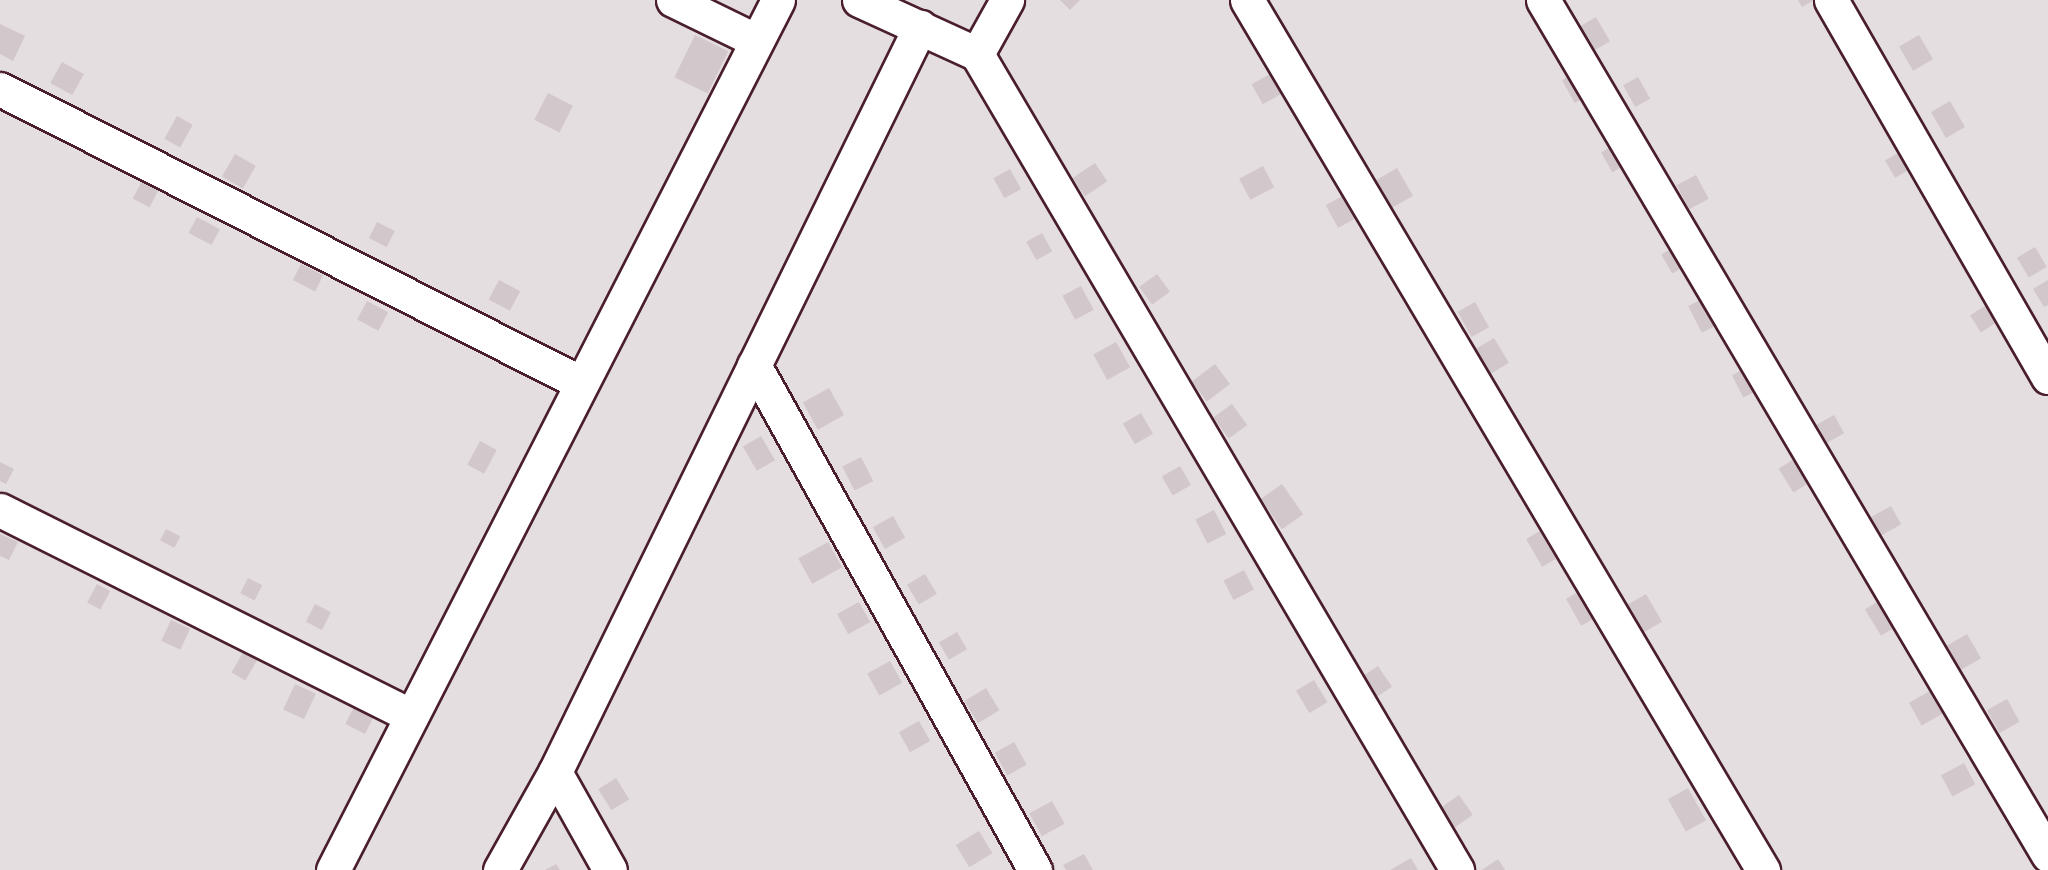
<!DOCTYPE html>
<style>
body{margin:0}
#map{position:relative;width:2048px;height:870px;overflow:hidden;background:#fff;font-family:"Balsamiq Sans",sans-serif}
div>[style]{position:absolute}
.green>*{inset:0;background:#e5dee0;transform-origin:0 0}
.building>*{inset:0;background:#d2c7cb;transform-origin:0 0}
.roads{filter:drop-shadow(2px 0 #4a1f2b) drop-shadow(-2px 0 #4a1f2b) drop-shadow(0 2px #4a1f2b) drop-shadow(0 -2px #4a1f2b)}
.minor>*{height:33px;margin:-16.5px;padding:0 16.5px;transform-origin:16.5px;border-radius:16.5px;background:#fff}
span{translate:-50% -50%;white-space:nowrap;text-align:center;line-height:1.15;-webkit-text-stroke:4.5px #fff;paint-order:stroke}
</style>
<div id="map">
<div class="green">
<div style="left:0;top:0;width:2048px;height:870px"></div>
</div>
<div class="building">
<div style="clip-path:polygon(1060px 0,1080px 0,1070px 10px)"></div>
<div style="clip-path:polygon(1798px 0,1815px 0,1802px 7px)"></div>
<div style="left:1596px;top:17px;width:28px;height:19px;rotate:60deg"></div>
<div style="clip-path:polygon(0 24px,25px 36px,13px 61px,0 54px)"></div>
<div style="left:695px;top:35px;width:37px;height:47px;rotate:26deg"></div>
<div style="left:1919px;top:35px;width:28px;height:23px;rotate:60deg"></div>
<div style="left:62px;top:62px;width:25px;height:24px;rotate:29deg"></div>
<div style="left:1577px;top:72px;width:26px;height:17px;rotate:61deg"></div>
<div style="left:1270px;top:74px;width:23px;height:21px;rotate:61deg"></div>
<div style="left:1638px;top:77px;width:25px;height:17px;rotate:61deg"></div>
<div style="left:548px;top:93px;width:28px;height:30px;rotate:27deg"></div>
<div style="left:1950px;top:101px;width:30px;height:22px;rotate:60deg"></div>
<div style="left:177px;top:116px;width:18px;height:26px;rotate:29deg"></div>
<div style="left:1616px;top:144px;width:23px;height:17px;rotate:61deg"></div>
<div style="left:1905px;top:149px;width:20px;height:23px;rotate:60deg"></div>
<div style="left:235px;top:154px;width:24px;height:26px;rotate:30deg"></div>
<div style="left:1095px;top:163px;width:22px;height:27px;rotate:56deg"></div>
<div style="left:1263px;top:166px;width:24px;height:27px;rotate:62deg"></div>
<div style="left:1397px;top:168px;width:32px;height:24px;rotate:60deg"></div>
<div style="left:1010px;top:169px;width:23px;height:19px;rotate:61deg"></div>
<div style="left:1696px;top:175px;width:27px;height:22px;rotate:62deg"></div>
<div style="left:143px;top:179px;width:19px;height:22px;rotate:28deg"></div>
<div style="left:1344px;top:195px;width:26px;height:21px;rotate:61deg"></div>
<div style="left:197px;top:217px;width:26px;height:18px;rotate:28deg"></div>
<div style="left:377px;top:222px;width:20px;height:18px;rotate:27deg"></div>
<div style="left:1042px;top:233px;width:21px;height:18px;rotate:61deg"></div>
<div style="left:1676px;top:246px;width:22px;height:17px;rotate:60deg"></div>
<div style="left:2035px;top:247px;width:23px;height:21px;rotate:59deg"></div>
<div style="left:301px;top:264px;width:25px;height:18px;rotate:27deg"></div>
<div style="left:1157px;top:274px;width:22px;height:22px;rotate:54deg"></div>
<div style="left:499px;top:280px;width:24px;height:22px;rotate:28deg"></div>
<div style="clip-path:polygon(2048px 280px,2048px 305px,2044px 307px,2033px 289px)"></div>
<div style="left:1081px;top:286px;width:27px;height:21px;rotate:62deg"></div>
<div style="left:1706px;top:297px;width:30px;height:20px;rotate:63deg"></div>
<div style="left:367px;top:301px;width:24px;height:21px;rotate:28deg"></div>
<div style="left:1475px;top:302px;width:29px;height:20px;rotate:61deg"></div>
<div style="left:1991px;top:302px;width:20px;height:25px;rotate:57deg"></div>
<div style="left:1494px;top:338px;width:29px;height:21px;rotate:59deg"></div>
<div style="left:1116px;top:342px;width:29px;height:26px;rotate:61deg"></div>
<div style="left:1215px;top:364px;width:25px;height:29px;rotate:53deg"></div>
<div style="left:1748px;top:367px;width:25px;height:18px;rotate:63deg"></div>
<div style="left:829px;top:388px;width:31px;height:30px;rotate:61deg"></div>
<div style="left:1232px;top:404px;width:26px;height:23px;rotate:54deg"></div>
<div style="left:1141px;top:413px;width:24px;height:21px;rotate:60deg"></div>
<div style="left:1834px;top:415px;width:21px;height:20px;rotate:61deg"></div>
<div style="left:761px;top:436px;width:28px;height:21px;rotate:60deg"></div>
<div style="left:480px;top:441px;width:19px;height:27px;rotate:28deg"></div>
<div style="left:1799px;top:456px;width:28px;height:24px;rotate:58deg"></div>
<div style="left:861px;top:457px;width:27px;height:21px;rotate:63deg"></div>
<div style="clip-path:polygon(0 462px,14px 469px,6px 484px,0 481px)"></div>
<div style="left:1180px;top:466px;width:22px;height:21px;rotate:60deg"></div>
<div style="left:1282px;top:484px;width:37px;height:26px;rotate:55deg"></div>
<div style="left:1891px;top:506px;width:21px;height:26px;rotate:61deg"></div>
<div style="left:1214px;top:510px;width:27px;height:21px;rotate:63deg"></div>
<div style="left:893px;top:516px;width:25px;height:23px;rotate:61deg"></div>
<div style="left:166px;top:529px;width:16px;height:13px;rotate:27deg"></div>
<div style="left:1540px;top:531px;width:32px;height:16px;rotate:60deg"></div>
<div style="clip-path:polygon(0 534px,18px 542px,9px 560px,0 556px)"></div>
<div style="left:828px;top:542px;width:29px;height:34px;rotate:61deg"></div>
<div style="left:1244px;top:570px;width:22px;height:23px;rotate:63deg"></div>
<div style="left:925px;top:574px;width:23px;height:21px;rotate:59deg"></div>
<div style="left:248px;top:578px;width:16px;height:17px;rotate:27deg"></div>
<div style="left:97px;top:584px;width:15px;height:21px;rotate:28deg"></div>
<div style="left:1587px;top:587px;width:31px;height:24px;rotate:61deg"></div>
<div style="left:1646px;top:594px;width:32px;height:22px;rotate:60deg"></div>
<div style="left:1880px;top:600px;width:31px;height:18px;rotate:58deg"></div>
<div style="left:859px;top:602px;width:23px;height:25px;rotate:61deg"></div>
<div style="left:315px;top:604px;width:18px;height:20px;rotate:27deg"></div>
<div style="left:171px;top:620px;width:21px;height:23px;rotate:25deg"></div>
<div style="left:957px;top:632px;width:20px;height:21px;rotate:60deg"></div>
<div style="left:1967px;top:634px;width:28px;height:23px;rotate:60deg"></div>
<div style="left:245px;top:649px;width:16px;height:27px;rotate:30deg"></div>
<div style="left:890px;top:661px;width:25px;height:26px;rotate:61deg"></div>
<div style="left:1378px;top:666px;width:25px;height:19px;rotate:56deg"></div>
<div style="left:1314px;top:680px;width:26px;height:21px;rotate:59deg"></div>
<div style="left:295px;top:684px;width:23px;height:28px;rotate:25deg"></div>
<div style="left:986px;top:688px;width:26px;height:25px;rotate:59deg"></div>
<div style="left:1930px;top:691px;width:26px;height:24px;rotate:61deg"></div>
<div style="left:2007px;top:699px;width:26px;height:23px;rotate:61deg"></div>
<div style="left:354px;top:707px;width:22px;height:19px;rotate:27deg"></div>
<div style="left:919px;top:721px;width:23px;height:23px;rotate:61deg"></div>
<div style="left:1014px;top:742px;width:26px;height:22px;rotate:61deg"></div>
<div style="left:1964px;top:763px;width:24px;height:26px;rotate:62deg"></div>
<div style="left:616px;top:778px;width:25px;height:21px;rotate:58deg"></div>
<div style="left:1688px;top:788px;width:37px;height:23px;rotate:61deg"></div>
<div style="left:1459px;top:795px;width:24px;height:27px;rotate:55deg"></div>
<div style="left:1052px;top:801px;width:26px;height:26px;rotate:61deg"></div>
<div style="left:979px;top:831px;width:26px;height:27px;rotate:59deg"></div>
<div style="clip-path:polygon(1084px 854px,1093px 870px,1066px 870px,1063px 865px)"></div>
<div style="clip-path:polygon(1411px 858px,1418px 870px,1390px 870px)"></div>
<div style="clip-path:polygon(1498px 859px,1505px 870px,1482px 870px)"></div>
<div style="clip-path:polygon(556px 864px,560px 870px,545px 870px)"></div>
</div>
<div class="roads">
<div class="minor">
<div style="left:673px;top:0;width:93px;rotate:26deg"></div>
<div style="left:859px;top:0;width:130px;rotate:24.6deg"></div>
<div style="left:977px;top:54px;width:947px;rotate:59.53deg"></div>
<div style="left:1247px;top:0;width:1012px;rotate:59.33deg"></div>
<div style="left:1543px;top:0;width:993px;rotate:59.43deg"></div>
<div style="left:1831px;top:0;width:435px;rotate:60.1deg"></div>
<div style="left:977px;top:54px;width:62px;rotate:-60.9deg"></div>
<div style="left:0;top:89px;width:651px;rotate:26.84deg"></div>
<div style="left:754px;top:365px;width:578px;rotate:60.91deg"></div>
<div style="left:0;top:510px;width:460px;rotate:26.6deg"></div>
<div style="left:555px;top:772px;width:112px;rotate:60.7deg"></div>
<div style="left:333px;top:870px;width:977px;rotate:-62.91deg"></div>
<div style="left:500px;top:870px;width:112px;rotate:-60.7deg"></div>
<div style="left:555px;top:772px;width:830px;rotate:-63.9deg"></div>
</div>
</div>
</div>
